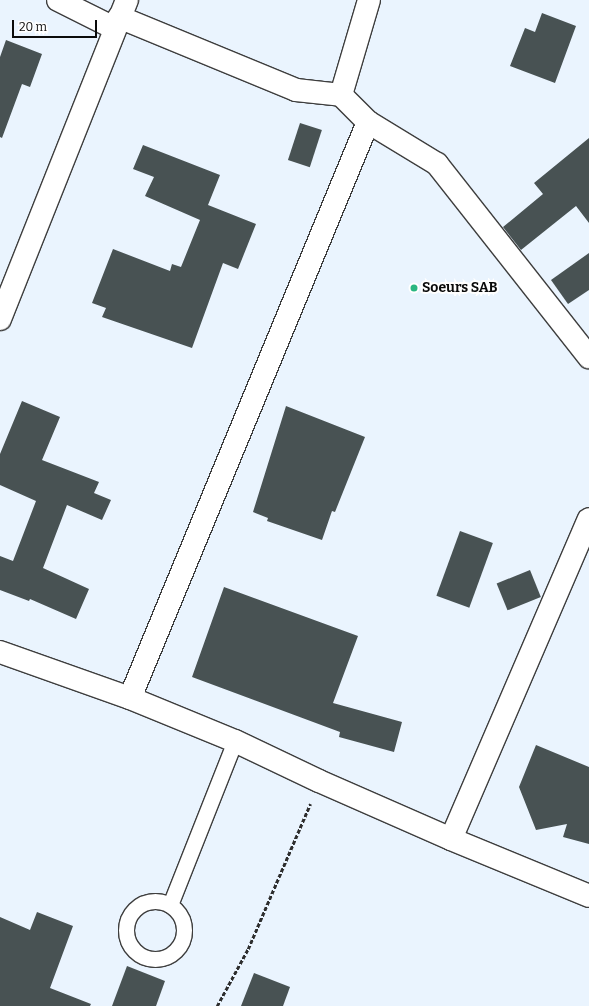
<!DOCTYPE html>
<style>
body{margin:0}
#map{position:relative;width:589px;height:1006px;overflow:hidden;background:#eaf4fe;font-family:Bitter,serif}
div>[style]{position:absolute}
.building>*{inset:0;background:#485253;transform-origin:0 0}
.path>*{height:2.5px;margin-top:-1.25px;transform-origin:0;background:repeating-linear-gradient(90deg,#2d2d2d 0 4px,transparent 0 6px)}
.roads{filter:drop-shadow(1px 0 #3e3e3e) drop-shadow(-1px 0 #3e3e3e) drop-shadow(0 1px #3e3e3e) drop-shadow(0 -1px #3e3e3e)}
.lane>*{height:15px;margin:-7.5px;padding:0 7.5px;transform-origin:7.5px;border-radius:7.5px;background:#fff}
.lane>.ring{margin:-7.5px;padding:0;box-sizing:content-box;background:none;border:15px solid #fff;border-radius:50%}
.street>*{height:22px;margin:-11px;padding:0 11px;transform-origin:11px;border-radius:11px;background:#fff}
.dots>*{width:11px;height:11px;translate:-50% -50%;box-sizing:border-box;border:2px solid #fff;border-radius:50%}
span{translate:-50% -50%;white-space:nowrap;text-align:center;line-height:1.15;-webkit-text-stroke:4px #fff;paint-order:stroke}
.poi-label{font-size:14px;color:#0b0b0b;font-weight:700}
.left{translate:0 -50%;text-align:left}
.scale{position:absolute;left:12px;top:20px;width:85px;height:18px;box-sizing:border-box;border:2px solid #0b0b0b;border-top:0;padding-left:5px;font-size:12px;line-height:14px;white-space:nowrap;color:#0b0b0b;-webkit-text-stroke:3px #fff;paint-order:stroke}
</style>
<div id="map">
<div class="building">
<div style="clip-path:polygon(542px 13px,576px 26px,555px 83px,510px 66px,525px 28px,535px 32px)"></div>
<div style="clip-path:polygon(6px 40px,42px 54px,30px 87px,22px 84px,2px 138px,0 137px,0 57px)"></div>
<div style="left:300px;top:123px;width:23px;height:39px;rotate:18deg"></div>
<div style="clip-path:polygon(589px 138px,589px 223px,576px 206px,521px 250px,503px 227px,543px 194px,534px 183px)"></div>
<div style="clip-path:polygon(143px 145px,220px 175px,208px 205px,256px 224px,238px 269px,223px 263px,192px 348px,102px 317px,106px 308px,92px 303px,113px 249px,170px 271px,172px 264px,181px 267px,200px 220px,145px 196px,154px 177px,133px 169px)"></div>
<div style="clip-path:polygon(589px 253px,589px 290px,568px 304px,551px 280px)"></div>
<div style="clip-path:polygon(22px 401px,60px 417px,42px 460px,99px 482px,94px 493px,111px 500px,102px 520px,67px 505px,43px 568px,89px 589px,76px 619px,30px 599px,29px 601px,0 590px,0 556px,13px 561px,36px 501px,0 485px,0 454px)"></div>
<div style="clip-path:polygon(286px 406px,365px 437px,335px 512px,332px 511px,322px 540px,267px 521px,268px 518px,253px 512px)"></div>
<div style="left:460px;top:531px;width:35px;height:69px;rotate:20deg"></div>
<div style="left:530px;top:570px;width:29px;height:36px;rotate:68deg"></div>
<div style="clip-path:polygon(224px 587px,358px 636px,333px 703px,402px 722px,394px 752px,339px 737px,340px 732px,192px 677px)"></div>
<div style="clip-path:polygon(536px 745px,589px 767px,589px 844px,563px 837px,567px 824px,536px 830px,519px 787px)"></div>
<div style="clip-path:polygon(37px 912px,73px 926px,50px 988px,91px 1004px,90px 1006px,0 1006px,0 917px,30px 930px)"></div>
<div style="clip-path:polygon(127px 966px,165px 981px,156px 1006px,112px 1006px)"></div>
<div style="clip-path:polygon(254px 973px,290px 987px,283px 1006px,241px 1006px)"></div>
</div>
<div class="path">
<div style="left:217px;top:1006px;width:65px;rotate:-61.5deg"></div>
<div style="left:248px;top:949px;width:158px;rotate:-66.8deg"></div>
</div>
<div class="roads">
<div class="lane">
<div class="ring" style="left:126px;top:901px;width:43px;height:43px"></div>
<div style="left:170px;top:905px;width:176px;rotate:-68.4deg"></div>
</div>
<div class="street">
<div style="left:58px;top:0;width:63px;rotate:26.6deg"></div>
<div style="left:369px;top:0;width:99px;rotate:106.4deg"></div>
<div style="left:341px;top:95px;width:38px;rotate:45deg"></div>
<div style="left:368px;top:122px;width:81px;rotate:31.3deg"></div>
<div style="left:437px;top:164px;width:246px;rotate:51.8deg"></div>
<div style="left:119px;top:17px;width:191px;rotate:22.4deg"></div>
<div style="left:296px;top:90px;width:45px;rotate:6.3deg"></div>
<div style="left:0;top:319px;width:343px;rotate:-68.3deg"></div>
<div style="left:0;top:652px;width:138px;rotate:19.5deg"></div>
<div style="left:130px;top:698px;width:113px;rotate:22.3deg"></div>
<div style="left:235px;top:741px;width:93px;rotate:25.5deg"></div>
<div style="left:319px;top:781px;width:144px;rotate:23.7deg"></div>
<div style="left:451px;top:839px;width:149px;rotate:22.4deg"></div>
<div style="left:130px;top:698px;width:623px;rotate:-67.55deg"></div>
<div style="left:451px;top:839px;width:348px;rotate:-66.7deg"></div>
</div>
</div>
<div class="dots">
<div style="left:414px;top:288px;background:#29b681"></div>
</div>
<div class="poi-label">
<span class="left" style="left:422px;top:288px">Soeurs SAB</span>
</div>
<div class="scale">20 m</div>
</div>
